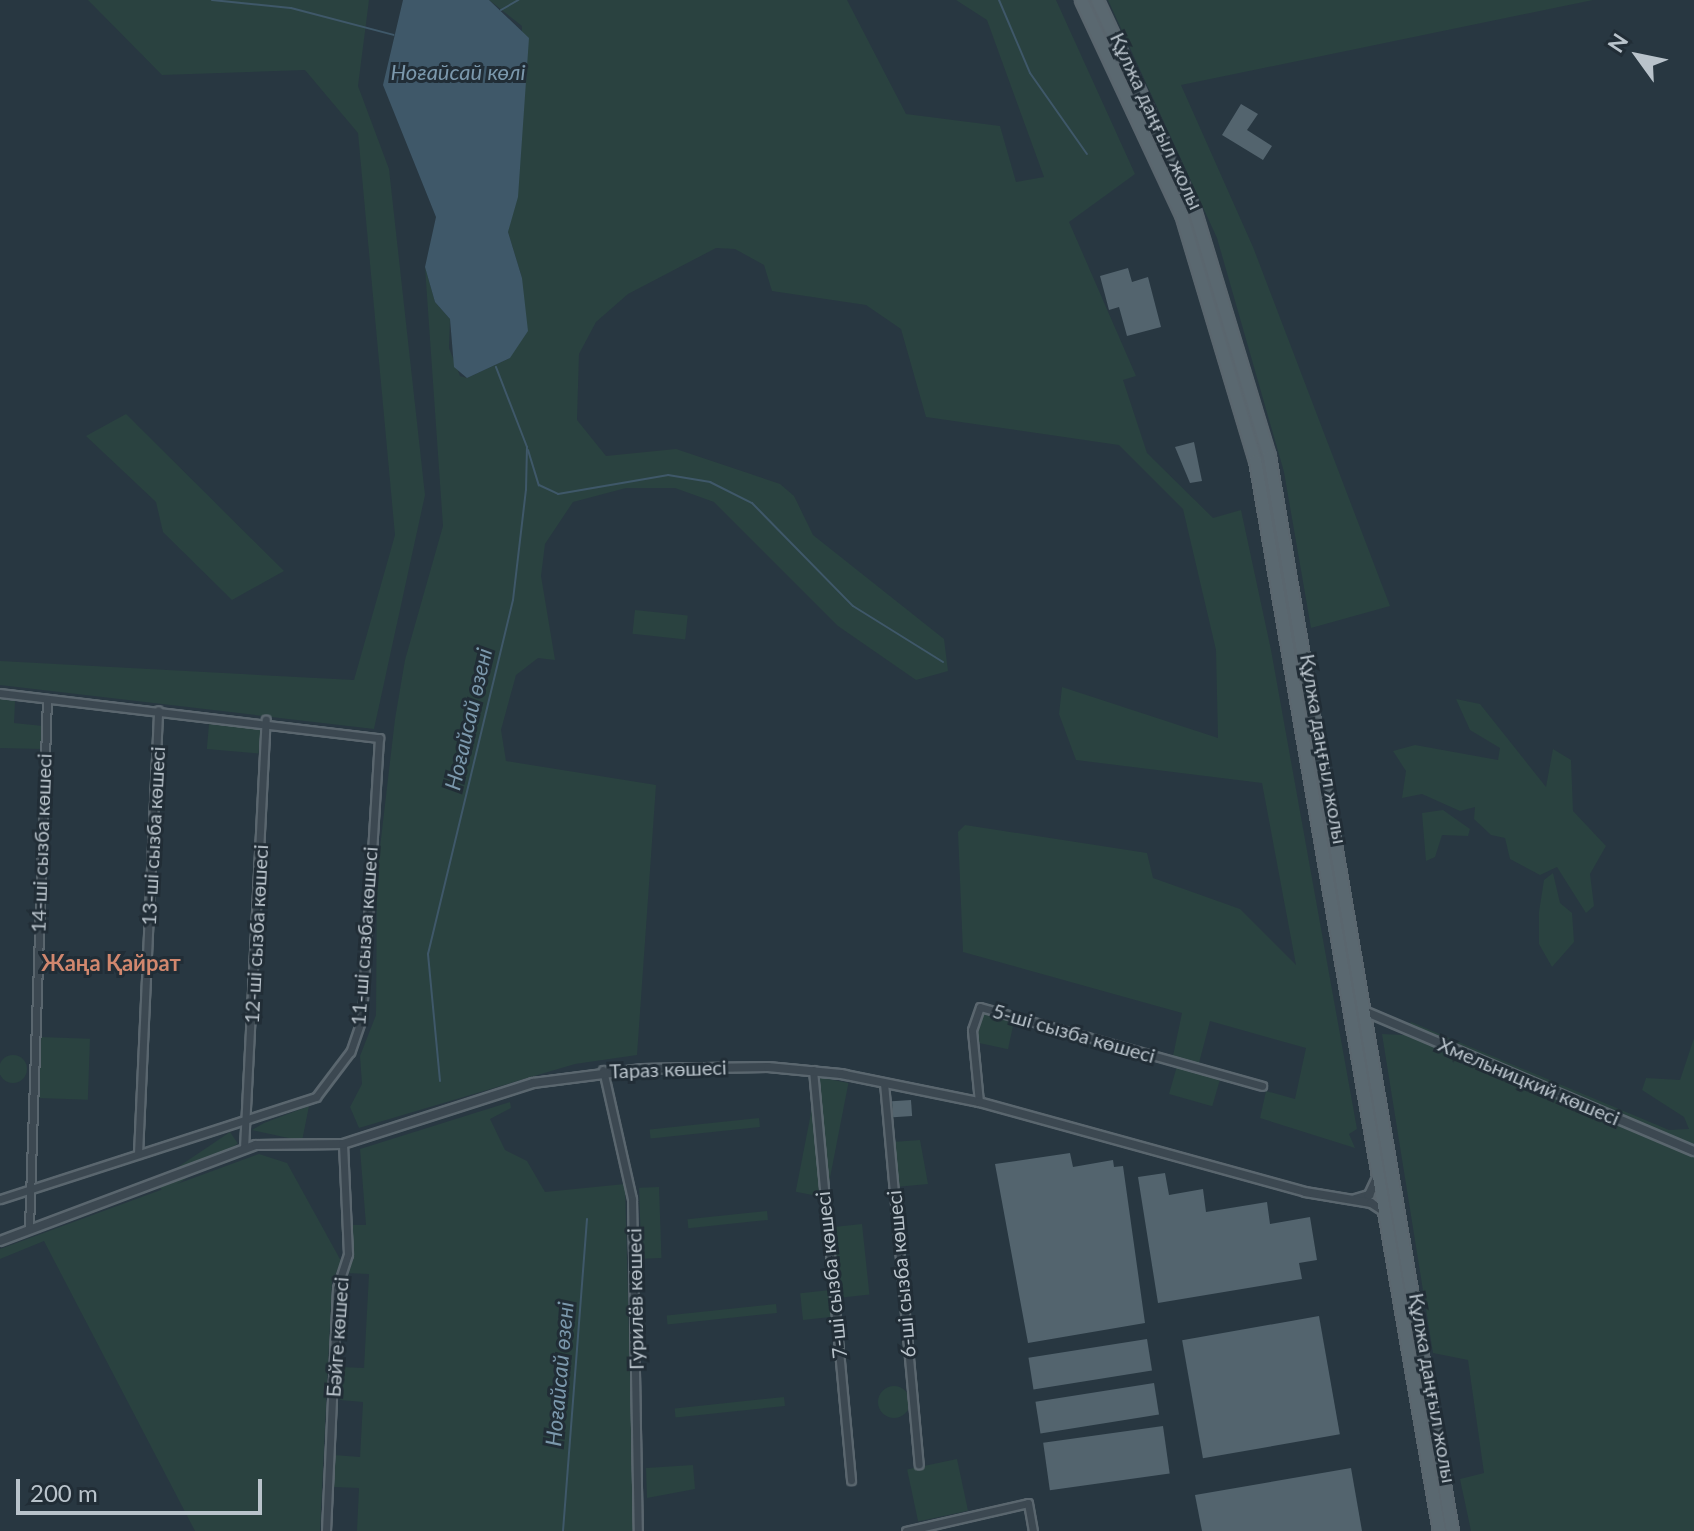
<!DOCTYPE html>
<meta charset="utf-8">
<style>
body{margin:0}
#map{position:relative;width:1694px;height:1531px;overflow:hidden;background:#283741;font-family:Lato,sans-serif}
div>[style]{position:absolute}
.green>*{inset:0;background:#2a4240;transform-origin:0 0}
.round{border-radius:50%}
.water>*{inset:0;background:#3f5869}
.stream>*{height:2px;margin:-1px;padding:0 1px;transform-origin:1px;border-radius:1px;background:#3f5869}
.building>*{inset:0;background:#53646e;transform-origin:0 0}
.roads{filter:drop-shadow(2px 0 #5a666e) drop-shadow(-2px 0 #5a666e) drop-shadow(0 2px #5a666e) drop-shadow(0 -2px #5a666e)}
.minor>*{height:7px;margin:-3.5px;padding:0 3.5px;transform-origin:3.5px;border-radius:3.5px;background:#3c4851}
.tertiary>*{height:8px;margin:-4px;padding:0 4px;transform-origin:4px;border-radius:4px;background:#3c4851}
.primary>*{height:11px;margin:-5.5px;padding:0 5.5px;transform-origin:5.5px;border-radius:5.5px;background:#5a6870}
span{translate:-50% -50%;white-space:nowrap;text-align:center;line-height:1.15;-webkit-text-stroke:6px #212d36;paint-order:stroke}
.street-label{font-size:20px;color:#b9c3cb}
.water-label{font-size:22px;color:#7b98ac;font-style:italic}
.neighbourhood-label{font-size:22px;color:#d1876e;font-weight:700}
.north{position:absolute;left:1598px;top:16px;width:80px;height:80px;-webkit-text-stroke:6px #212d36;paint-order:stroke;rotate:303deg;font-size:22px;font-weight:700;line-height:32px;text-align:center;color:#b9c3cb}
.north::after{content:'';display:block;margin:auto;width:28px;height:36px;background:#b9c3cb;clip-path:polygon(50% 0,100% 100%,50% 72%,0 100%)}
.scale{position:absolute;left:16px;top:1479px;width:246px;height:36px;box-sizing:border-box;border:4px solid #b9c3cb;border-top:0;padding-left:10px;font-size:24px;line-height:28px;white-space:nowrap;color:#b9c3cb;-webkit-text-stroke:6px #212d36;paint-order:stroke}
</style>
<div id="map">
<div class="green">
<div style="clip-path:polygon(88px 0,369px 0,358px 86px,389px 169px,425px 495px,374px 729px,0 685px,0 661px,354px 680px,395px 535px,358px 133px,305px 70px,162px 75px)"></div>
<div style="clip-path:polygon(489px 0,847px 0,906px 114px,1000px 126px,1016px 182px,1044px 177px,987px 20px,956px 0,1056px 0,1135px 174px,1069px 222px,1136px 376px,1123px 380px,1147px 453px,1213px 518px,1241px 510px,1271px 650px,1357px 1129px,1349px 1134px,1355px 1148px,1260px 1118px,1266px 1091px,1295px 1099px,1306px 1048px,1210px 1021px,1199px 1063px,1173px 1056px,1182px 1013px,963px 952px,958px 832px,965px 825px,1147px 853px,1153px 878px,1240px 909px,1296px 965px,1262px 783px,1076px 760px,1059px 714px,1062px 687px,1218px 738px,1216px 650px,1183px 509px,1119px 445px,926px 417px,901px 329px,866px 305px,772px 291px,764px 265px,735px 249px,716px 248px,628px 294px,596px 322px,579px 354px,577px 420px,606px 456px,676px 449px,780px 484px,794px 496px,813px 535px,944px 639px,948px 671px,916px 680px,838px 626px,714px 502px,675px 488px,626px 488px,573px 502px,545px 544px,541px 576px,555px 660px,538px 658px,516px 675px,501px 730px,506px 761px,656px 785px,637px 1055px,575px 1064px,359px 1128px,350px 1107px,362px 1084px,360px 1056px,376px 1015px,377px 873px,395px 719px,405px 660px,443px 526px,425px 267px,435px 302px,450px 319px,449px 348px,460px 376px,467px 378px,510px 358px,522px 278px,508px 232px,520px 165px,522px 26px)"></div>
<div style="clip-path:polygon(1108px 0,1593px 0,1181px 85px,1253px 247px,1390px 606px,1311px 628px,1284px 472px,1217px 238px)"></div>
<div style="clip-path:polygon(126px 414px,284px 571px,232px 600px,163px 532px,156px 502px,86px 436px)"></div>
<div style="left:635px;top:610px;width:53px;height:24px;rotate:6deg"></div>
<div style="clip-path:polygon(0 699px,15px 701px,14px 723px,43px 726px,42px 749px,0 748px)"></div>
<div style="clip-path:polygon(1456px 699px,1480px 704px,1546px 787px,1553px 749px,1571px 760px,1573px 811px,1606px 846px,1590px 874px,1594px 906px,1586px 913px,1557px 867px,1540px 875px,1510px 859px,1505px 838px,1491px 835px,1474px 819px,1475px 807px,1460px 811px,1422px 794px,1402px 798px,1406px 771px,1393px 751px,1415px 745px,1498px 760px,1500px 748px,1470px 730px)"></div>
<div style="left:209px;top:724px;width:52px;height:25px;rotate:5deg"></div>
<div style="clip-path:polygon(1443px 810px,1470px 829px,1468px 836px,1442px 835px,1435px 857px,1426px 861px,1422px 813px)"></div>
<div style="clip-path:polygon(1553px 873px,1560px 903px,1572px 913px,1574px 942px,1552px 967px,1539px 944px,1539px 912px,1544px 880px)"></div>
<div style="left:982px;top:1013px;width:33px;height:30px;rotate:12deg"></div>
<div style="clip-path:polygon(1411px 1022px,1669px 1130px,1689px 1129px,1684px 1117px,1642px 1090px,1646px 1078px,1680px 1080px,1694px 1038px,1694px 1531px,1471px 1531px,1460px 1479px,1484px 1473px,1468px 1360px,1433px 1353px,1382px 1034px,1404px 1035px)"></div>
<div style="left:40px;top:1037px;width:50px;height:61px;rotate:2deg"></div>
<div class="round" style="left:-1px;top:1055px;width:28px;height:28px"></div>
<div style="left:1177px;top:1066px;width:45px;height:29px;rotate:16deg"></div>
<div style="left:818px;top:1077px;width:31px;height:117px;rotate:11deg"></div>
<div style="clip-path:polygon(510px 1102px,511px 1108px,490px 1119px,505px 1150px,527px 1161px,545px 1192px,625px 1184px,634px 1531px,357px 1531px,359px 1488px,334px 1487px,334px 1455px,360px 1457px,363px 1402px,340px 1400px,341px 1367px,364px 1368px,369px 1274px,345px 1273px,353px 1257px,351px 1225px,366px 1225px,360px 1149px)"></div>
<div style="clip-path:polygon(309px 1106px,302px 1141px,252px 1130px,264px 1123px)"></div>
<div style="left:759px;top:1118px;width:9px;height:110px;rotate:84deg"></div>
<div style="left:230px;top:1132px;width:14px;height:89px;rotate:56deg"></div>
<div style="clip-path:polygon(920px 1140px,928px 1184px,896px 1187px,892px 1142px)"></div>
<div style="clip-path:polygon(259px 1154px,287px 1163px,341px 1261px,332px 1282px,320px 1531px,195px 1531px,44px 1241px,0 1259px,0 1249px)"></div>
<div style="left:659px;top:1187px;width:71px;height:20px;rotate:88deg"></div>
<div style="left:767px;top:1211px;width:9px;height:80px;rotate:84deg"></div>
<div style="left:862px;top:1224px;width:71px;height:29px;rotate:84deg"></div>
<div style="left:830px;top:1290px;width:27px;height:30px;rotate:84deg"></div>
<div style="left:776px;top:1304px;width:9px;height:110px;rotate:84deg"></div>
<div class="round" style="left:878px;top:1386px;width:32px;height:32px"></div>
<div style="left:784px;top:1397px;width:9px;height:110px;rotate:84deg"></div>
<div style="left:957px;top:1459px;width:53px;height:51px;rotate:78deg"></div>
<div style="clip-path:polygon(693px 1465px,695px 1489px,647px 1498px,646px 1468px)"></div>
</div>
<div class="water">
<div style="clip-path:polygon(403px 0,489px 0,529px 38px,518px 197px,508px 232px,522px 278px,528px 331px,510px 358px,467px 378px,454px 367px,450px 319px,435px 302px,425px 267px,436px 217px,383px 85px)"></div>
</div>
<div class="stream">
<div style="left:212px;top:0;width:79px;rotate:5.8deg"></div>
<div style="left:291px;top:8px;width:106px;rotate:14.7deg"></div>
<div style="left:999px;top:0;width:79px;rotate:67deg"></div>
<div style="left:1030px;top:73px;width:99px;rotate:54.9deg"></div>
<div style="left:501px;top:10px;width:20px;rotate:-30deg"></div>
<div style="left:528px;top:450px;width:37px;rotate:73deg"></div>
<div style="left:539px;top:485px;width:21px;rotate:25deg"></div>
<div style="left:558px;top:494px;width:112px;rotate:-9.8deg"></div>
<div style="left:668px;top:475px;width:43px;rotate:9.5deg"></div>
<div style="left:710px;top:482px;width:47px;rotate:26.6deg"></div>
<div style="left:752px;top:503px;width:144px;rotate:45.6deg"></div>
<div style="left:853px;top:606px;width:106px;rotate:31.9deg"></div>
<div style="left:440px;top:1081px;width:128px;rotate:-95.4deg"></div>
<div style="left:428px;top:954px;width:364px;rotate:-76.5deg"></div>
<div style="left:513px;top:600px;width:111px;rotate:-83.3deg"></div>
<div style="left:526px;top:490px;width:43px;rotate:-88.7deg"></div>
<div style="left:527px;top:447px;width:86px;rotate:-111.2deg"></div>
<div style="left:563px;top:1531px;width:313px;rotate:-85.6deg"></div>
</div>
<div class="building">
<div style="clip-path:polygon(1241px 104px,1258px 114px,1247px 130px,1272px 146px,1263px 160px,1222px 135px)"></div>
<div style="clip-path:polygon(1128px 268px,1132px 282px,1148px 277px,1161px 327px,1127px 336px,1119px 307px,1109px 310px,1100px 276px)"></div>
<div style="clip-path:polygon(1194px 442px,1202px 481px,1190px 483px,1175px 447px)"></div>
<div style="left:911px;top:1100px;width:16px;height:19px;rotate:86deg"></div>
<div style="clip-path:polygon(1070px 1153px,1073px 1167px,1113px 1160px,1114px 1167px,1123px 1166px,1145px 1323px,1028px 1343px,995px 1164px)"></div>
<div style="clip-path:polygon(1165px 1173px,1169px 1195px,1203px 1189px,1206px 1212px,1267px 1202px,1270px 1224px,1310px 1217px,1317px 1260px,1299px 1263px,1302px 1279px,1158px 1303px,1138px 1177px)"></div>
<div style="left:1319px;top:1316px;width:120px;height:139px;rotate:80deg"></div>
<div style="left:1147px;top:1339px;width:32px;height:120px;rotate:81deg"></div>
<div style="left:1154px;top:1383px;width:32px;height:120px;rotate:81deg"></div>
<div style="left:1163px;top:1426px;width:48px;height:121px;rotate:82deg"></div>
<div style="clip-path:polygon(1351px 1468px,1362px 1531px,1202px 1531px,1195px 1495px)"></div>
</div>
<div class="roads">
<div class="minor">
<div style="left:0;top:693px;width:382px;rotate:6.8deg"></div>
<div style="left:379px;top:738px;width:281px;rotate:93.5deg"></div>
<div style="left:362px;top:1018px;width:36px;rotate:109deg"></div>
<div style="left:350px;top:1052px;width:56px;rotate:127.1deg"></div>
<div style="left:316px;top:1097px;width:332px;rotate:162.1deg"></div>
<div style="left:603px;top:1070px;width:132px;rotate:77.3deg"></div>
<div style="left:632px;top:1199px;width:332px;rotate:89deg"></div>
<div style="left:813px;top:1070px;width:412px;rotate:84.7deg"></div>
<div style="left:884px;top:1083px;width:383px;rotate:84.8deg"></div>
<div style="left:979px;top:1102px;width:72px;rotate:-95.6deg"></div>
<div style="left:972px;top:1030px;width:24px;rotate:-71deg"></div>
<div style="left:980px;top:1007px;width:293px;rotate:15.6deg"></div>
<div style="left:244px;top:1148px;width:429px;rotate:-87.1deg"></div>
<div style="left:138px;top:1154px;width:444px;rotate:-87.4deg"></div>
<div style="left:29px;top:1227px;width:528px;rotate:-88.05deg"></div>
<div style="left:326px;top:1531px;width:243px;rotate:-87.4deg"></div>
<div style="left:337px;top:1288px;width:36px;rotate:-72deg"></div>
<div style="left:348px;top:1254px;width:110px;rotate:-92.6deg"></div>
<div style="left:906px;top:1531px;width:125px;rotate:-12.9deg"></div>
<div style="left:1028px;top:1503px;width:28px;rotate:80deg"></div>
</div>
<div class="tertiary">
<div style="left:1364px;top:1011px;width:358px;rotate:23deg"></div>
<div style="left:1355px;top:1199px;width:15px;rotate:-16deg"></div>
<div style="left:1369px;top:1195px;width:19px;rotate:-65deg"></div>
<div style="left:0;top:1241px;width:273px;rotate:-20.6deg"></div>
<div style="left:256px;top:1145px;width:87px;rotate:-0.7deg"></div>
<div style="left:343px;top:1144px;width:200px;rotate:-17.8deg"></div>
<div style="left:533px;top:1083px;width:110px;rotate:-7.3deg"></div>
<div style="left:642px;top:1069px;width:126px;rotate:-0.9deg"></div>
<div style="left:768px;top:1067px;width:73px;rotate:5.5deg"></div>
<div style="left:841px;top:1074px;width:141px;rotate:11.5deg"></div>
<div style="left:979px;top:1102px;width:338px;rotate:15.4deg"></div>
<div style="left:1305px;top:1192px;width:67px;rotate:9.5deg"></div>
<div style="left:1371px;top:1203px;width:17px;rotate:33deg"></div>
</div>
<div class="primary">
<div style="left:1081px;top:0;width:236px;rotate:65deg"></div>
<div style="left:1181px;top:214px;width:257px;rotate:73.3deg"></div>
<div style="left:1255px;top:460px;width:1087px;rotate:80.25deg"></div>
<div style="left:1097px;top:0;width:230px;rotate:65.1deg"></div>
<div style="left:1194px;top:209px;width:258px;rotate:73.1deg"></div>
<div style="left:1269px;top:456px;width:1090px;rotate:80.34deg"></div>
</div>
</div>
<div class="street-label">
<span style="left:1157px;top:121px;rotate:65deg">Құлжа даңғыл жолы</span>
<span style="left:1324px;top:749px;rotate:80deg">Құлжа даңғыл жолы</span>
<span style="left:153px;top:836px;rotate:-87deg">13-ші сызба көшесі</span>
<span style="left:41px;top:843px;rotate:-88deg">14-ші сызба көшесі</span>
<span style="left:256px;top:934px;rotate:-87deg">12-ші сызба көшесі</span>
<span style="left:364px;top:936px;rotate:-86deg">11-ші сызба көшесі</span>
<span style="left:1074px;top:1033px;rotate:16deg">5-ші сызба көшесі</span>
<span style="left:668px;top:1069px;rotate:-2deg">Тараз көшесі</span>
<span style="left:1529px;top:1081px;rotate:23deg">Хмельницкий көшесі</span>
<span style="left:901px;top:1274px;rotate:-95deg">6-ші сызба көшесі</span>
<span style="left:831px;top:1275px;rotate:-96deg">7-ші сызба көшесі</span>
<span style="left:635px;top:1299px;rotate:-91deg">Гурилёв көшесі</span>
<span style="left:337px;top:1337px;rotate:-86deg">Бәйге көшесі</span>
<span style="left:1433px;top:1388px;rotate:80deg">Құлжа даңғыл жолы</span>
</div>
<div class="water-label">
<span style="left:458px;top:72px">Ноғайсай көлі</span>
<span style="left:468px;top:719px;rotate:-77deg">Ноғайсай өзені</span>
<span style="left:559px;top:1374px;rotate:-85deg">Ноғайсай өзені</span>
</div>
<div class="neighbourhood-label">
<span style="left:111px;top:963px">Жаңа Қайрат</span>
</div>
<div class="north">N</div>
<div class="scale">200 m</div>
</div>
